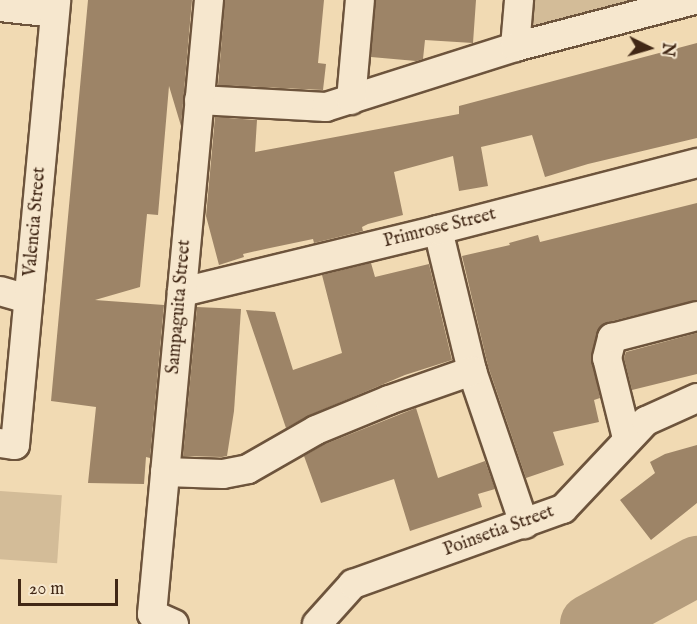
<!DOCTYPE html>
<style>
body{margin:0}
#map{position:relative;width:697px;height:624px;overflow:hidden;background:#f1dab3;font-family:"IM FELL English",serif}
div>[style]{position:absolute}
.green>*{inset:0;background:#d3bc98;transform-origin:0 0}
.river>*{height:60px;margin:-30px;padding:0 30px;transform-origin:30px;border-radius:30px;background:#b59d7d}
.building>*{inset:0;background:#9d8467}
.roads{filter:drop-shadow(2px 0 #6d543c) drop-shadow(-2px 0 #6d543c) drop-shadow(0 2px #6d543c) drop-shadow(0 -2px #6d543c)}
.minor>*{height:28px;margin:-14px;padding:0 14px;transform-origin:14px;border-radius:14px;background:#f6e7ce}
span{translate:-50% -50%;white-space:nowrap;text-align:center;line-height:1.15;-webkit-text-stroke:6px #f6e7ce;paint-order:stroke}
.street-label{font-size:18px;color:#412715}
.north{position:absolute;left:619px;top:18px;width:60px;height:60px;-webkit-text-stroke:4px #f6e7ce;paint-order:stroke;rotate:95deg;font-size:16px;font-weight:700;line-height:24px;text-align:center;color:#412715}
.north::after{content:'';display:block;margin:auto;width:21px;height:27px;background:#412715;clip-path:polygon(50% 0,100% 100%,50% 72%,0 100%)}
.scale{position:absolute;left:18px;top:579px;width:100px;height:27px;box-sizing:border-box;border:3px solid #412715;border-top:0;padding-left:8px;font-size:18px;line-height:21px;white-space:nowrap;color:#412715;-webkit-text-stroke:4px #f6e7ce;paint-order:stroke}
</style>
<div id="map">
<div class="green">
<div style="clip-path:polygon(530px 0,639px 0,527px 31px)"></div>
<div style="left:0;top:491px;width:62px;height:68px;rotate:4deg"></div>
</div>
<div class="river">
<div style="left:590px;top:624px;width:122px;rotate:-28.5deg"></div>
</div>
<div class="building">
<div style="clip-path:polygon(88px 0,192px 0,181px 126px,169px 86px,158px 215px,147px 214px,140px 287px,95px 300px,164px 305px,150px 458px,146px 457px,144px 484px,88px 483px,96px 407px,51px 401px)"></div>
<div style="clip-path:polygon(225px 0,324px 0,318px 63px,326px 64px,323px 90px,218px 85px)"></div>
<div style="clip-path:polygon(376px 0,476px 0,473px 43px,425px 40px,423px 59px,416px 61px,371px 57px)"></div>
<div style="clip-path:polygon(697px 43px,697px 138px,588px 164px,545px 177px,532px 135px,481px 147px,488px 186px,459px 191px,453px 156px,394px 172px,403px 215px,368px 224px,362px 227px,363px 231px,314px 243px,313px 239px,270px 248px,243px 254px,244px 257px,219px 265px,206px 216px,215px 117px,257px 120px,255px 152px,459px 114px,459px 106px)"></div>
<div style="clip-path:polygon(697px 203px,697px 300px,608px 322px,600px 327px,591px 355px,600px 398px,594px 400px,599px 422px,553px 432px,564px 465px,526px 478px,488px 366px,462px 256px,510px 245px,509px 243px,538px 235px,540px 242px)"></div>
<div style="clip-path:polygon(371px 263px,375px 277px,429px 264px,452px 360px,405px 375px,310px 415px,286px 428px,246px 310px,275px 312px,293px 370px,342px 353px,322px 275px)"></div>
<div style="clip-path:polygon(197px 307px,241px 309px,234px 411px,227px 456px,222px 457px,183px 456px)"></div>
<div style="clip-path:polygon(697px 333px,697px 374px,632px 390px,624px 358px,626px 352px)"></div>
<div style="clip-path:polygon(416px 408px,438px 478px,485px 461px,495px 489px,478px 494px,482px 507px,410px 531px,394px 479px,321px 503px,304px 456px,323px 445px)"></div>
<div style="clip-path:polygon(697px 445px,697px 503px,651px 540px,620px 500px,655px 473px,650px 462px,665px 454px)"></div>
</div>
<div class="roads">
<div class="minor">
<div style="left:0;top:7px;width:55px;rotate:6.2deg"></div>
<div style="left:515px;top:47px;width:47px;rotate:-85.1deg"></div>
<div style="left:199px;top:100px;width:127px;rotate:3.2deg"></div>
<div style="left:326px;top:107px;width:198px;rotate:-17.6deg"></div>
<div style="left:515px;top:47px;width:185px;rotate:-14.7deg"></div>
<div style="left:351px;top:100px;width:100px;rotate:-84.9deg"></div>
<div style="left:438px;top:230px;width:145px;rotate:76.4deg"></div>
<div style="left:472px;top:371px;width:162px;rotate:71.2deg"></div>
<div style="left:0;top:291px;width:29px;rotate:16deg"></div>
<div style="left:182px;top:292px;width:263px;rotate:-13.6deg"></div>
<div style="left:438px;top:230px;width:268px;rotate:-14.5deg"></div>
<div style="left:627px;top:438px;width:82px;rotate:-104deg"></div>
<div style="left:607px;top:358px;width:21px;rotate:-76deg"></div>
<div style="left:612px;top:338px;width:88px;rotate:-14.5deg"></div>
<div style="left:0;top:443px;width:15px;rotate:8deg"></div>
<div style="left:15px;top:445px;width:447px;rotate:-84.7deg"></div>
<div style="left:165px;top:472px;width:58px;rotate:2deg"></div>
<div style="left:223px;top:474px;width:25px;rotate:-11deg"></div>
<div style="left:248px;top:469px;width:78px;rotate:-29.8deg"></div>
<div style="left:316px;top:430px;width:79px;rotate:-22.3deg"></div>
<div style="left:389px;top:400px;width:88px;rotate:-19.3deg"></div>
<div style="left:174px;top:624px;width:24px;rotate:-156deg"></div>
<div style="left:152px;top:614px;width:617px;rotate:-84.7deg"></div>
<div style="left:317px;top:624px;width:54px;rotate:-48deg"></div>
<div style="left:353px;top:584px;width:223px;rotate:-19.7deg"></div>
<div style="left:563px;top:509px;width:121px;rotate:-46.7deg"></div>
<div style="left:646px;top:421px;width:56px;rotate:-24.3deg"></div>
</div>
</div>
<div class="street-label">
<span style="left:36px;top:222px;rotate:-85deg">Valencia Street</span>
<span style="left:440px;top:229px;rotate:-14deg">Primrose Street</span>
<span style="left:180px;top:307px;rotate:-85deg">Sampaguita Street</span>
<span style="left:499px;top:532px;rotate:-20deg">Poinsetia Street</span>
</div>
<div class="north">N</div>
<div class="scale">20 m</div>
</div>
